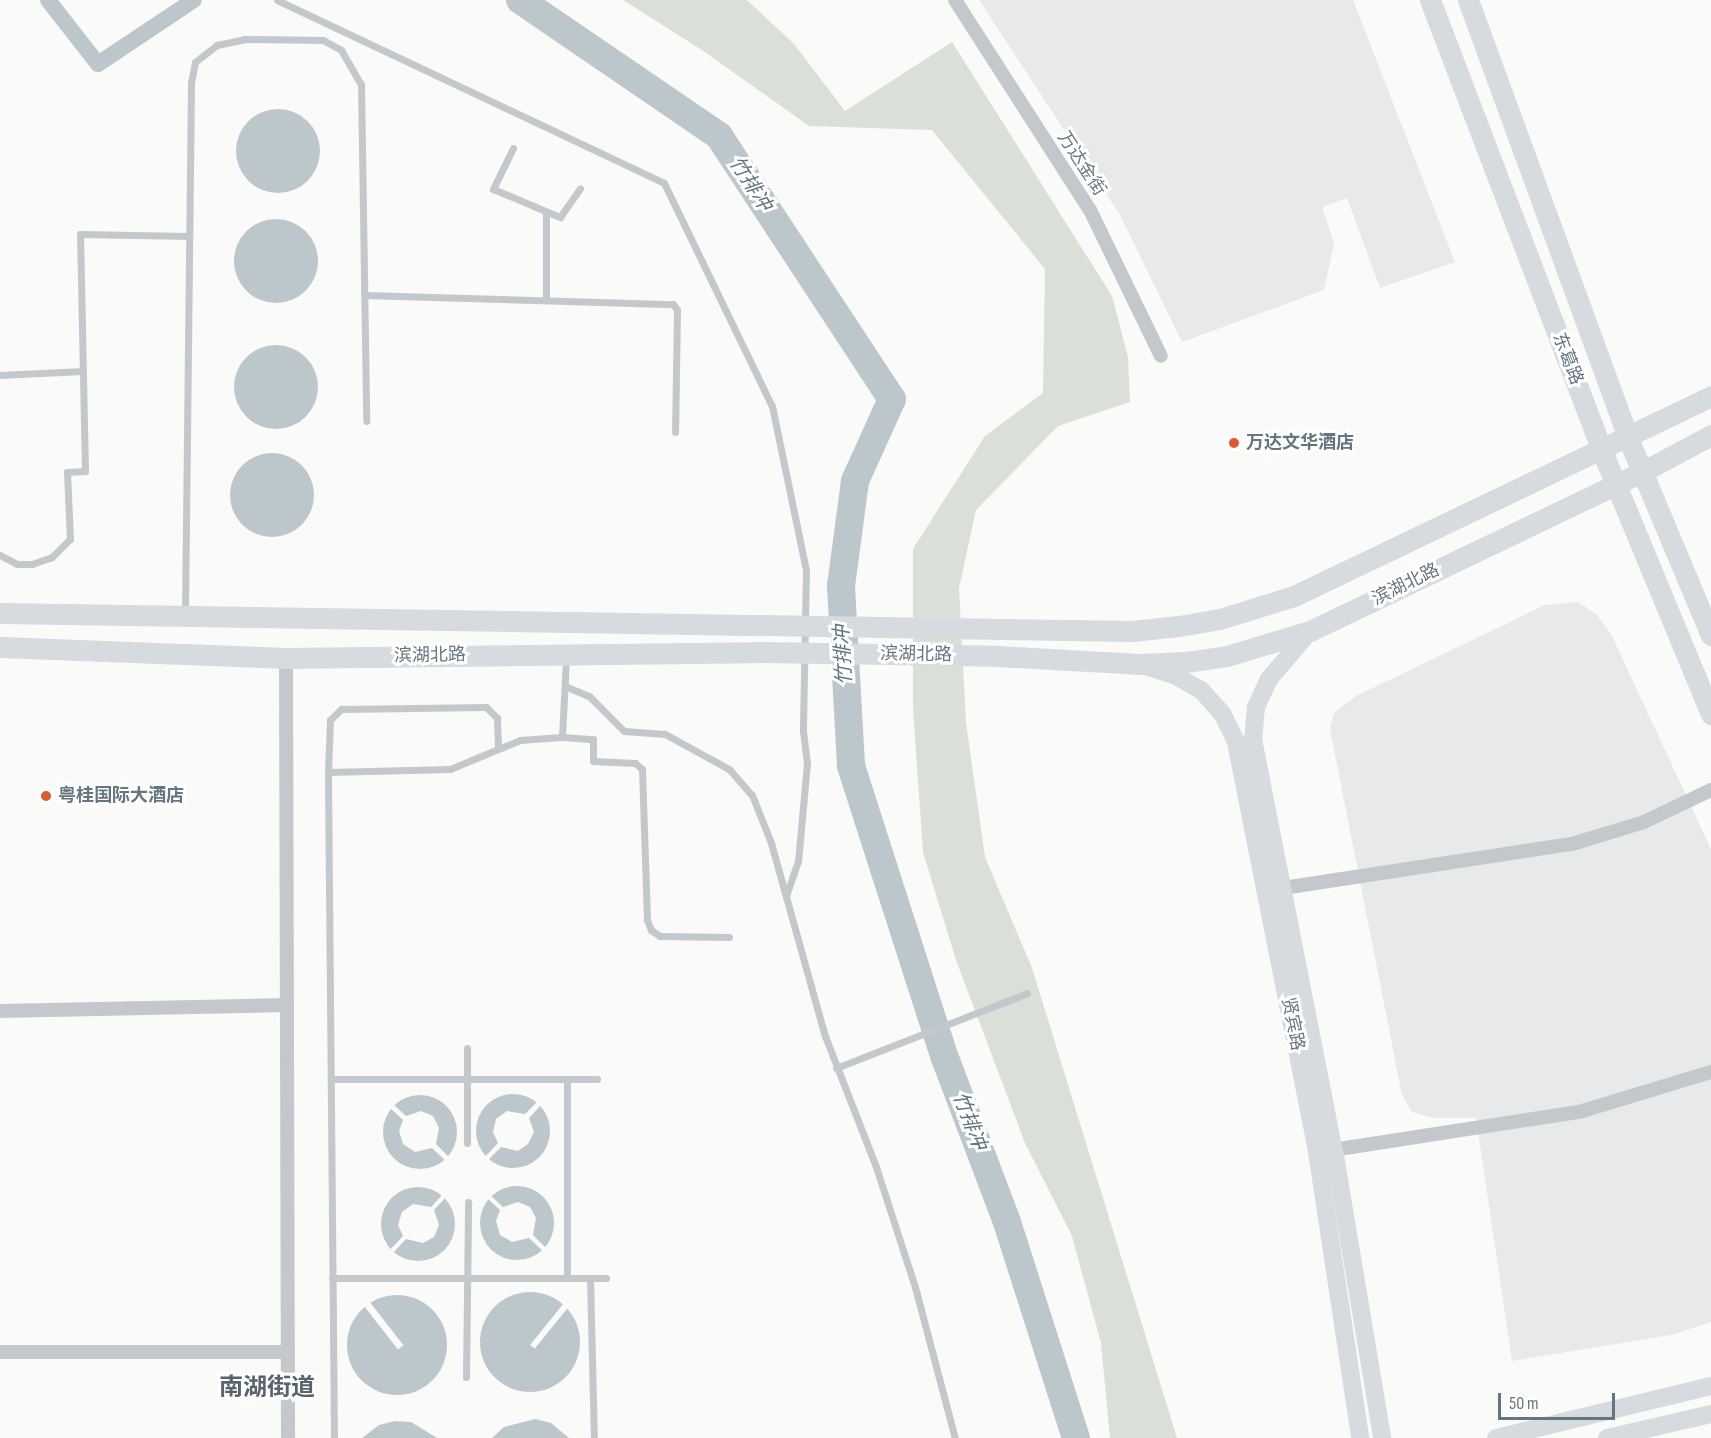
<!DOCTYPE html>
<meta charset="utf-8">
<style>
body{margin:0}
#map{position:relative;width:1711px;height:1438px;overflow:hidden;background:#fafaf8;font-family:"Sofia Sans Condensed","Noto Sans SC",sans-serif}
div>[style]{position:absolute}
.built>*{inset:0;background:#e8e9e9}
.green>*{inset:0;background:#dadfd7}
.water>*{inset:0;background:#bbc7cb}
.round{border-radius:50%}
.pier>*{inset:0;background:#fafaf8;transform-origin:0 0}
.canal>*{height:16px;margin:-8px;padding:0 8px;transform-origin:8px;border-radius:8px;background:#bbc7cb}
.river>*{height:28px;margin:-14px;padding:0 14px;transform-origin:14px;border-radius:14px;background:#bbc7cb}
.lane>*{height:7px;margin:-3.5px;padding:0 3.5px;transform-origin:3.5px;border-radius:3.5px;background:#c3c8cc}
.street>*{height:14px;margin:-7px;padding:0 7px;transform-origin:7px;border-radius:7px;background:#c3c8cc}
.secondary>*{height:18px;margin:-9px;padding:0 9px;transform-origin:9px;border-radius:9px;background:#d6dbdf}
.primary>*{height:21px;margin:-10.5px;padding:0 10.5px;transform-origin:10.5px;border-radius:10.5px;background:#d6dbdf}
.dots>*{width:16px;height:16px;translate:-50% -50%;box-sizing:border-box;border:3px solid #fff;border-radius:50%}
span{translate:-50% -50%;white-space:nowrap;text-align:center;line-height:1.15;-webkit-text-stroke:6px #fff;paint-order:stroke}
.street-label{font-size:18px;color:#657683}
.poi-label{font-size:18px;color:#657683;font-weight:700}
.left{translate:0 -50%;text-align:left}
.water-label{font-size:20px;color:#60757c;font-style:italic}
.district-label{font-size:24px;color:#57646e;font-weight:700}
.scale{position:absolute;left:1498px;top:1393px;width:117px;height:27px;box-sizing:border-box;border:3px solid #657683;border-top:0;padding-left:8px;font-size:18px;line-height:21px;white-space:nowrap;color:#657683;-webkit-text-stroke:4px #fff;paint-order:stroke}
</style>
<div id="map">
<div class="built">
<div style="clip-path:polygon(979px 0,1353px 0,1455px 262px,1380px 288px,1347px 198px,1322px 207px,1334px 243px,1324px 290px,1182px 342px,1120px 215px)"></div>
<div style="clip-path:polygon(1578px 602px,1596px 614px,1611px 634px,1711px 849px,1711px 1322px,1671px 1335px,1512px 1361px,1476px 1118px,1433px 1118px,1412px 1112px,1402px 1095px,1330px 729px,1334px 713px,1356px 696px,1545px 605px)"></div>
</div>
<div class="green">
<div style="clip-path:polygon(623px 0,747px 0,794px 44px,845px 111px,952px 42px,1112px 296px,1128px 357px,1130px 402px,1058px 426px,976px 510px,959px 588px,966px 723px,985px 857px,1032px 968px,1177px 1438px,1110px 1438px,1101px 1343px,1072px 1236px,1025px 1143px,956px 960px,923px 852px,913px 709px,913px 549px,985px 436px,1043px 393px,1045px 269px,932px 130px,809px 126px,702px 50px)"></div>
</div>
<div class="water">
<div class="round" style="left:236px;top:109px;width:84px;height:84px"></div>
<div class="round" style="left:234px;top:219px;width:84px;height:84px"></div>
<div class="round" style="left:234px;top:345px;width:84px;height:84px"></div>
<div class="round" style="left:230px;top:453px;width:84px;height:84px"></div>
<div class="round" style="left:476px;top:1094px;width:74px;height:74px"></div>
<div class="round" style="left:383px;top:1095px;width:74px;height:74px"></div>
<div class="round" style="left:480px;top:1186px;width:74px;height:74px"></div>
<div class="round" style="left:381px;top:1187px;width:74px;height:74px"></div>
<div class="round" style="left:480px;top:1292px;width:100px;height:100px"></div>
<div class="round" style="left:347px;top:1295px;width:100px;height:100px"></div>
<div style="clip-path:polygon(535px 1419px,551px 1423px,569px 1438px,492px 1438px,504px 1427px)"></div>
<div style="clip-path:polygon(395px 1421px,411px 1422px,437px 1438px,362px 1438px,379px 1425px)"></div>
</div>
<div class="pier">
<div style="clip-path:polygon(539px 1100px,542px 1104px,529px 1118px,534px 1132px,528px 1144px,518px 1151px,501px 1147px,487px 1161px,484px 1158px,498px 1143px,493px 1132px,496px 1119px,507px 1111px,525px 1114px)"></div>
<div style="clip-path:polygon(392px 1103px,406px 1116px,421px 1111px,433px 1116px,439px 1128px,436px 1144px,450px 1158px,447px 1162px,432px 1148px,415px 1152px,403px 1144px,399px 1131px,403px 1120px,389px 1107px)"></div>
<div style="clip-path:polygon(444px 1193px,447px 1196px,434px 1210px,439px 1225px,434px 1237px,423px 1243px,406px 1239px,392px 1254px,389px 1251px,403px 1236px,398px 1225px,402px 1212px,413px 1204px,431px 1207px)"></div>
<div style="clip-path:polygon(489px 1194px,503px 1207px,518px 1202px,530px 1207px,536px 1218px,533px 1235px,547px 1249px,544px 1252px,529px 1238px,512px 1242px,500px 1235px,496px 1221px,500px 1210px,486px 1197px)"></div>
<div style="left:369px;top:1301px;width:56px;height:7px;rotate:52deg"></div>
<div style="left:564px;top:1303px;width:6px;height:54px;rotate:39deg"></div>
</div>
<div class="canal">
<div style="left:48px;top:0;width:81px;rotate:52deg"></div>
<div style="left:98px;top:64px;width:115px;rotate:-33.7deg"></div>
</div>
<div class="river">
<div style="left:520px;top:0;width:241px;rotate:34.3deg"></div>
<div style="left:719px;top:136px;width:315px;rotate:56.7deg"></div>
<div style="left:892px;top:399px;width:90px;rotate:114.3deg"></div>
<div style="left:855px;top:481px;width:106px;rotate:97.6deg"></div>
<div style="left:841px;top:586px;width:180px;rotate:86.8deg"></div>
<div style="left:851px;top:766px;width:307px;rotate:72.2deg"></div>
<div style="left:945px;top:1058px;width:175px;rotate:69.3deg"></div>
<div style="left:1007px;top:1222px;width:227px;rotate:72.3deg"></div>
</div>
<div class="lane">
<div style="left:277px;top:0;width:428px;rotate:25.3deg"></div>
<div style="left:664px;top:183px;width:248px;rotate:64.2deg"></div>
<div style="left:772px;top:406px;width:167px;rotate:78.3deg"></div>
<div style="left:806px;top:570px;width:161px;rotate:91.1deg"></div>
<div style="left:803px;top:731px;width:32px;rotate:83deg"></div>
<div style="left:807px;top:763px;width:98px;rotate:95.2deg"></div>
<div style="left:798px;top:861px;width:37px;rotate:109deg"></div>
<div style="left:513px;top:148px;width:46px;rotate:116deg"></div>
<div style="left:493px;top:189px;width:73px;rotate:22.7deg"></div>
<div style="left:560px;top:217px;width:35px;rotate:-55deg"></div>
<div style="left:546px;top:214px;width:84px;rotate:90deg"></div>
<div style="left:364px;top:295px;width:309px;rotate:1.7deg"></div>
<div style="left:673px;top:304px;width:7px;rotate:56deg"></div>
<div style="left:677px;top:310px;width:122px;rotate:90.9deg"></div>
<div style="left:0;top:375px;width:83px;rotate:-2.8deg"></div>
<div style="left:0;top:555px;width:19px;rotate:28deg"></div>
<div style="left:17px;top:564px;width:15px"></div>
<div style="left:32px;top:564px;width:21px;rotate:-19deg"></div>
<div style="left:52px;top:557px;width:25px;rotate:-45deg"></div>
<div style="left:70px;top:539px;width:67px;rotate:-92.6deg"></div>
<div style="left:67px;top:472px;width:18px;rotate:-3deg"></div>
<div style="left:85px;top:471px;width:237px;rotate:-91.2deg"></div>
<div style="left:80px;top:234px;width:109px;rotate:1.1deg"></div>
<div style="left:185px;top:613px;width:530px;rotate:-89.35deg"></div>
<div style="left:191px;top:83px;width:21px;rotate:-79deg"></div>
<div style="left:195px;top:62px;width:28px;rotate:-38deg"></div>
<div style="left:217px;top:45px;width:29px;rotate:-12deg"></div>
<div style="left:245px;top:39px;width:78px;rotate:0.7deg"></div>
<div style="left:323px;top:40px;width:21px;rotate:29deg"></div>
<div style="left:341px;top:50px;width:39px;rotate:60deg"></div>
<div style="left:361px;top:84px;width:337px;rotate:89.1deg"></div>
<div style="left:565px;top:686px;width:26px;rotate:23deg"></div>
<div style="left:589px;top:696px;width:49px;rotate:45deg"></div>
<div style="left:624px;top:731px;width:41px;rotate:4.2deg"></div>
<div style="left:665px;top:734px;width:73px;rotate:28.7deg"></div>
<div style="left:729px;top:769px;width:35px;rotate:49deg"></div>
<div style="left:752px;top:795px;width:52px;rotate:68.4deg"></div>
<div style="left:771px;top:843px;width:200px;rotate:74.4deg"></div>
<div style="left:825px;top:1036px;width:141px;rotate:68.7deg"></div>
<div style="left:876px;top:1167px;width:126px;rotate:72deg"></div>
<div style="left:915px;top:1287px;width:156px;rotate:75.2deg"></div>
<div style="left:562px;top:737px;width:31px;rotate:4deg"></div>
<div style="left:593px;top:739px;width:22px;rotate:90deg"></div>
<div style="left:593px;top:761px;width:42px;rotate:2.7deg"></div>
<div style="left:635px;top:763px;width:9px;rotate:41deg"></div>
<div style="left:642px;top:769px;width:151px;rotate:88.1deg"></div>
<div style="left:647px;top:920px;width:11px;rotate:68deg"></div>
<div style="left:651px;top:930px;width:11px;rotate:34deg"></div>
<div style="left:660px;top:936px;width:69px;rotate:0.8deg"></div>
<div style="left:328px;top:772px;width:52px;rotate:-87.8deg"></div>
<div style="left:330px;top:720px;width:16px;rotate:-45deg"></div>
<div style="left:341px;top:709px;width:145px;rotate:-0.8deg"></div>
<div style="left:486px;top:707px;width:16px;rotate:45deg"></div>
<div style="left:497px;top:718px;width:28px;rotate:88deg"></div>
<div style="left:836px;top:1068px;width:205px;rotate:-21.4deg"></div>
<div style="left:331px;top:1079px;width:266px"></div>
<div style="left:567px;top:1079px;width:199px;rotate:90deg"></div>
<div style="left:467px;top:1143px;width:95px;rotate:-90deg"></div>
<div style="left:332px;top:1278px;width:274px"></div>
<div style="left:590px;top:1278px;width:160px;rotate:88.6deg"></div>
<div style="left:466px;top:1377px;width:175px;rotate:-89.3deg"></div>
<div style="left:334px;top:1438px;width:666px;rotate:-90.52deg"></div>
<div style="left:328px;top:772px;width:122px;rotate:-1.4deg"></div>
<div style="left:450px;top:769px;width:76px;rotate:-22.5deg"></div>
<div style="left:520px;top:740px;width:42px;rotate:-4.1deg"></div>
<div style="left:562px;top:737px;width:80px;rotate:-87.1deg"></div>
</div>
<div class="street">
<div style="left:955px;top:0;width:250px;rotate:57.3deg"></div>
<div style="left:1090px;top:210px;width:162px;rotate:64.1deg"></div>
<div style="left:286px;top:658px;width:780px;rotate:89.85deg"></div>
<div style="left:1283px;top:888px;width:292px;rotate:-8.7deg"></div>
<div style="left:1572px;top:844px;width:75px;rotate:-17deg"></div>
<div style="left:1644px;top:822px;width:74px;rotate:-25.5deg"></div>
<div style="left:0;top:1011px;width:287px;rotate:-1.2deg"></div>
<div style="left:1326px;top:1151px;width:256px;rotate:-8.8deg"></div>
<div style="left:1579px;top:1112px;width:138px;rotate:-16.9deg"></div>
<div style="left:0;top:1352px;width:288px"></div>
</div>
<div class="secondary">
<div style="left:1310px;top:631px;width:63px;rotate:130.5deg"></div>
<div style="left:1269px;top:679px;width:31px;rotate:115deg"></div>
<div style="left:1256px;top:707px;width:32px;rotate:95deg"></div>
<div style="left:1253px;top:739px;width:419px;rotate:78.9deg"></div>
<div style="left:1334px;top:1150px;width:292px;rotate:80.5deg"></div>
<div style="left:1145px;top:666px;width:30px;rotate:17deg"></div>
<div style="left:1174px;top:675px;width:31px;rotate:29deg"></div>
<div style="left:1201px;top:690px;width:31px;rotate:48deg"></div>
<div style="left:1222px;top:713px;width:32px;rotate:64deg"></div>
<div style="left:1236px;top:742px;width:418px;rotate:78.8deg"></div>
<div style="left:1317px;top:1152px;width:289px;rotate:81.4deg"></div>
<div style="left:1496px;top:1438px;width:221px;rotate:-13.6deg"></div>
<div style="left:1607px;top:1438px;width:107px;rotate:-13deg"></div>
</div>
<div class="primary">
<div style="left:1430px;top:0;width:483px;rotate:69.1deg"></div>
<div style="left:1602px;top:451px;width:285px;rotate:67.5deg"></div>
<div style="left:1468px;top:0;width:466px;rotate:69.9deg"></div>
<div style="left:1628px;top:438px;width:214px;rotate:67.2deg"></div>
<div style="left:0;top:613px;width:1132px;rotate:0.91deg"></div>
<div style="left:1132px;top:631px;width:47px;rotate:-6.1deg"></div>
<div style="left:1179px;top:626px;width:42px;rotate:-9.7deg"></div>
<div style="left:1220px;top:619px;width:77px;rotate:-17.3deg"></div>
<div style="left:1294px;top:596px;width:462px;rotate:-25.6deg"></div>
<div style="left:0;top:647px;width:286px;rotate:2.2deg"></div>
<div style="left:286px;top:658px;width:469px;rotate:-0.7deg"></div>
<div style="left:755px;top:652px;width:242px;rotate:0.9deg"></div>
<div style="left:997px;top:656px;width:141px;rotate:3.2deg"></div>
<div style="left:1138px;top:664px;width:48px;rotate:-2.4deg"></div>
<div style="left:1186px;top:662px;width:41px;rotate:-8.3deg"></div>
<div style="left:1227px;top:656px;width:87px;rotate:-16.8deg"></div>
<div style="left:1310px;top:631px;width:368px;rotate:-25.6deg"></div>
<div style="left:1642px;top:472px;width:78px;rotate:-28.2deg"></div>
</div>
<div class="dots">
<div style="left:1234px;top:443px;background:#e4572e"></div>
<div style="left:46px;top:796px;background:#e4572e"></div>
</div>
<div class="street-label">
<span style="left:1081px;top:164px;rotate:57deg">万达金街</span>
<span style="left:1567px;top:359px;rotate:69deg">东葛路</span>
<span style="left:1406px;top:585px;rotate:-26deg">滨湖北路</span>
<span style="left:916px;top:655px;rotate:1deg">滨湖北路</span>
<span style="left:430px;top:656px;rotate:-1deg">滨湖北路</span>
<span style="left:1292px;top:1024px;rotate:79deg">贤宾路</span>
</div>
<div class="poi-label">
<span class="left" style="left:1246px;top:443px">万达文华酒店</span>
<span class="left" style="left:58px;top:796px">粤桂国际大酒店</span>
</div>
<div class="water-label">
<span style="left:750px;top:184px;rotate:57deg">竹排冲</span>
<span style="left:844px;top:655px;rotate:-93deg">竹排冲</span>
<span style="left:969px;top:1121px;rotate:69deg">竹排冲</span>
</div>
<div class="district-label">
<span style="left:267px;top:1388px">南湖街道</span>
</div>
<div class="scale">50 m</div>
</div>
